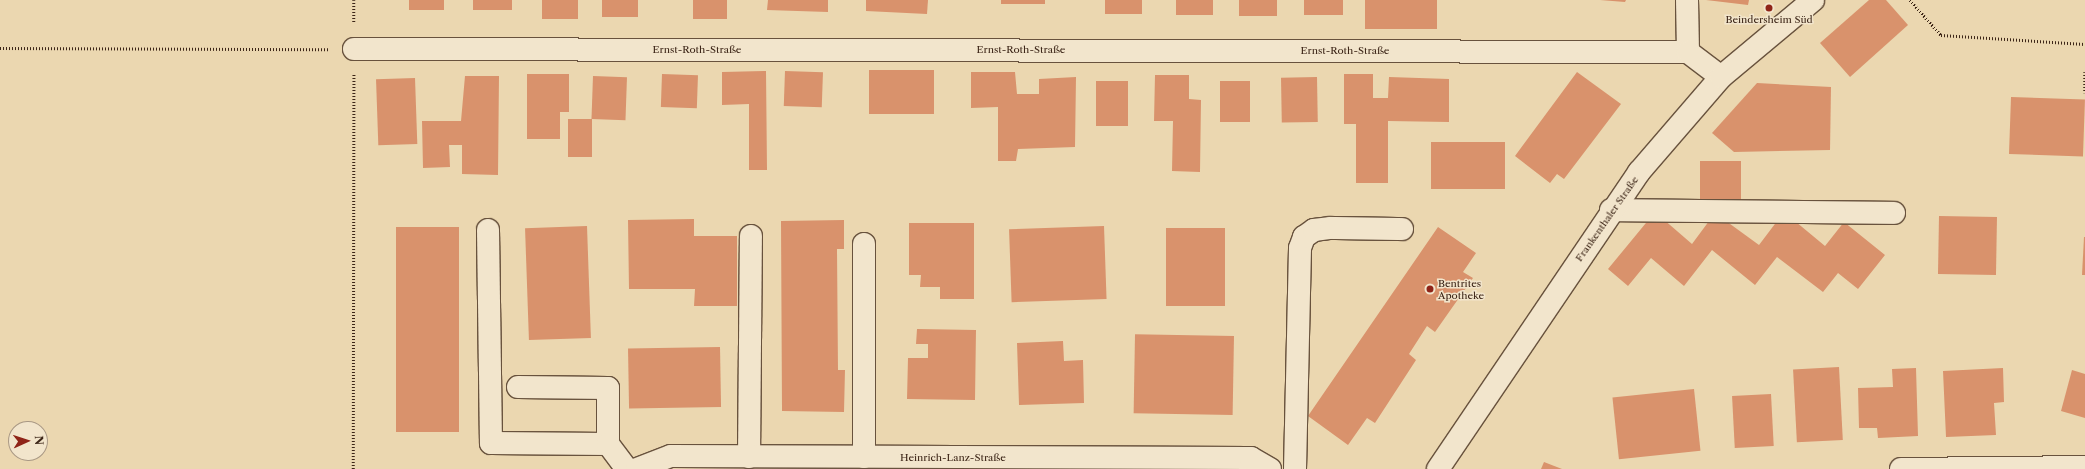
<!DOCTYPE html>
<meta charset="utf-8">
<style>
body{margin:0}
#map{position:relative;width:2085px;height:469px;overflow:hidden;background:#ebd7b0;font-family:"Libre Caslon Text",serif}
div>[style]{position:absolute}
.building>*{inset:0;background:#d9926c;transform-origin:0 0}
.path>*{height:2.5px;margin-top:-1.25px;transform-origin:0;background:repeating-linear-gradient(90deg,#3c2517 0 1px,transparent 0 3px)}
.roads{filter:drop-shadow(1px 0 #68523d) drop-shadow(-1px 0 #68523d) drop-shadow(0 1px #68523d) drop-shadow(0 -1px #68523d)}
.minor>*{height:22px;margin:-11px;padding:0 11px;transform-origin:11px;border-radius:11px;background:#f2e5cc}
.dots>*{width:11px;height:11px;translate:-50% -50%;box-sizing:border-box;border:2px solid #f2e5cc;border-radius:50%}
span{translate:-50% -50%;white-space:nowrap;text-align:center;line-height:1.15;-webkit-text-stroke:3px #f2e5cc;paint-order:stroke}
.poi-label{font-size:10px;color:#3c2517}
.left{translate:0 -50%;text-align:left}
.street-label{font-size:10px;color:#3c2517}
.north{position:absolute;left:8px;top:421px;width:40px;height:40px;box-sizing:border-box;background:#f2e5cc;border:1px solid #a99884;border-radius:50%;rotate:87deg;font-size:11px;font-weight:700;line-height:16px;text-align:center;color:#3c2517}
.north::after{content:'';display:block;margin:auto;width:14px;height:18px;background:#8f2418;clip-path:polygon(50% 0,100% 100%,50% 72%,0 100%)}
</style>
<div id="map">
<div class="building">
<div style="left:409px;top:0;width:35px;height:10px"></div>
<div style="left:473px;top:0;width:39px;height:10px"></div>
<div style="left:542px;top:0;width:36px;height:19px"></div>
<div style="left:602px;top:0;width:36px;height:17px"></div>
<div style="left:693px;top:0;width:34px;height:19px"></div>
<div style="clip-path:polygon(768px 0,828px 0,828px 12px,767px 10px)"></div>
<div style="clip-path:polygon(866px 0,928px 0,927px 14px,866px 11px)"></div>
<div style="left:1001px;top:0;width:44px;height:4px"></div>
<div style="left:1105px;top:0;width:37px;height:14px"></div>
<div style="left:1176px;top:0;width:37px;height:15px"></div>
<div style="left:1239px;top:0;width:38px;height:16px"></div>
<div style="left:1304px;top:0;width:39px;height:15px"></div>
<div style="left:1365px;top:0;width:72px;height:29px"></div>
<div style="clip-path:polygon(1600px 0,1626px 0,1625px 2px)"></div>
<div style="clip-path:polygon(1706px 0,1749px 0,1748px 5px)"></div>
<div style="clip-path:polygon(1869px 0,1886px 0,1908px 25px,1850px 77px,1820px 43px)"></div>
<div style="left:869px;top:70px;width:65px;height:44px"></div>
<div style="clip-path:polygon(766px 71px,767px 170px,749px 170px,749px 104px,722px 105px,722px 72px)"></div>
<div style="left:785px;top:71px;width:38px;height:35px;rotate:2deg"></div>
<div style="clip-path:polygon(971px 72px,1015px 72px,1017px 94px,1039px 94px,1039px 79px,1076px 77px,1075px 147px,1018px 149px,1016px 161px,998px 161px,998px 107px,971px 108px)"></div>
<div style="clip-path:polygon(1577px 72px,1621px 104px,1564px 179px,1557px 174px,1550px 183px,1515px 156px)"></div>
<div style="clip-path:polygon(527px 74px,569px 74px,569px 112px,560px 112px,560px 139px,527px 139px)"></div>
<div style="left:662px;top:74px;width:36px;height:33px;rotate:2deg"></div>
<div style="clip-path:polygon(1344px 74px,1373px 74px,1373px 98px,1388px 98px,1389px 77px,1449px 79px,1449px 122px,1388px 121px,1388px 183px,1356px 183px,1356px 124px,1344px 124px)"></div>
<div style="clip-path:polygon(1155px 75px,1189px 75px,1189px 99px,1201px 100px,1200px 172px,1172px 171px,1173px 121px,1154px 121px)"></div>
<div style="clip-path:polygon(465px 76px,499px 76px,498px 175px,462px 174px,462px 145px,449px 145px,450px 167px,423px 168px,422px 121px,461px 121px)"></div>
<div style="left:593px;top:76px;width:34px;height:43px;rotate:2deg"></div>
<div style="left:1317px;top:77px;width:45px;height:36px;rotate:89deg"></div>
<div style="left:415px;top:78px;width:66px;height:39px;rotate:88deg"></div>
<div style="left:1096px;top:81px;width:32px;height:45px"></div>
<div style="left:1220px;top:81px;width:30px;height:41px"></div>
<div style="clip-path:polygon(1757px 83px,1831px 87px,1830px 150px,1734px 152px,1712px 133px)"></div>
<div style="left:2011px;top:97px;width:74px;height:57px;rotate:2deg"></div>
<div style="left:568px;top:119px;width:24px;height:38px"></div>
<div style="left:1505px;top:142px;width:47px;height:74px;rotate:90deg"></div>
<div style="left:1700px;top:161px;width:41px;height:44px"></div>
<div style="clip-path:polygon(1655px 212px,1692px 244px,1715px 213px,1759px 245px,1784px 212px,1825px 246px,1844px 222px,1885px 255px,1858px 289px,1838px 273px,1823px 292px,1777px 257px,1755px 285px,1712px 250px,1684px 286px,1651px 258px,1628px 286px,1608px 269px)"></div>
<div style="left:1939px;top:216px;width:58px;height:58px;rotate:1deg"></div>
<div style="clip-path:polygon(694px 219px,694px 236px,737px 236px,737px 306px,694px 306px,695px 289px,629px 289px,628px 220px)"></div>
<div style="clip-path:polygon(844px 220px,844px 249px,837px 249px,838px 370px,845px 370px,844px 412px,782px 411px,781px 221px)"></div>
<div style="clip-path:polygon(909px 223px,974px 223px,974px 299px,940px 299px,940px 287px,920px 287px,921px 275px,909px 275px)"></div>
<div style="left:587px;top:226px;width:112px;height:62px;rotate:88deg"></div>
<div style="left:1104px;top:226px;width:73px;height:95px;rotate:88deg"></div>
<div style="left:396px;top:227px;width:63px;height:205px"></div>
<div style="clip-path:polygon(1438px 227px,1476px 253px,1463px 272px,1473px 278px,1435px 332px,1427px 326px,1409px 354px,1416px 360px,1375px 423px,1367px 418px,1348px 445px,1308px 416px)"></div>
<div style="left:1166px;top:228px;width:59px;height:78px"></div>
<div style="clip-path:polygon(2084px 237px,2085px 237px,2085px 275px,2082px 275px)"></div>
<div style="clip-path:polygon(917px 329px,976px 330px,975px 400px,907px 399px,908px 358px,928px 358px,928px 344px,916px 344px)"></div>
<div style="left:1234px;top:336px;width:79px;height:99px;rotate:91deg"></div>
<div style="clip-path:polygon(1063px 341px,1064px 361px,1083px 360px,1084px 403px,1019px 405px,1017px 343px)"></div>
<div style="left:720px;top:347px;width:60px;height:92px;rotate:89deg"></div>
<div style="left:1839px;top:367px;width:73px;height:46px;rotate:87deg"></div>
<div style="clip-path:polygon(1916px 368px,1918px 436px,1878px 438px,1877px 428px,1859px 428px,1858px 388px,1893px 387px,1892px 369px)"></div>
<div style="clip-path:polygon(2003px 368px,2004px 402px,1994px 403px,1996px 435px,1946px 437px,1943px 371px)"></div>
<div style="clip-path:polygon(2072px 370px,2085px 374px,2085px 418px,2061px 411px)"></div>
<div style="left:1694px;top:389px;width:62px;height:82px;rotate:84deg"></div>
<div style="left:1771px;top:394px;width:52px;height:39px;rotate:87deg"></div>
<div style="clip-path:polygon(1544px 462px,1562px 469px,1541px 469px)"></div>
</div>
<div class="path">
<div style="left:354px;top:0;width:23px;rotate:90deg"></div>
<div style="left:1910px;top:0;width:47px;rotate:48.5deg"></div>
<div style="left:1941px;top:35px;width:144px;rotate:3.6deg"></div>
<div style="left:0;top:48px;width:328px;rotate:0.2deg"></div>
<div style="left:2085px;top:72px;width:21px;rotate:90deg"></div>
<div style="left:353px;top:469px;width:395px;rotate:-89.9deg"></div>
</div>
<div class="roads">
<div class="minor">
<div style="left:1687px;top:0;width:52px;rotate:88.9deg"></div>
<div style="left:354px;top:49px;width:1334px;rotate:0.13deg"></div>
<div style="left:1688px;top:52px;width:41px;rotate:37.1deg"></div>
<div style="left:1611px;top:210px;width:283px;rotate:0.6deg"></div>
<div style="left:488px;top:230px;width:213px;rotate:89.2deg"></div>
<div style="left:491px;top:443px;width:117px;rotate:0.5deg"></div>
<div style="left:518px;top:387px;width:90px;rotate:0.6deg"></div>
<div style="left:608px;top:388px;width:56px;rotate:90deg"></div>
<div style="left:608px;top:444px;width:31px;rotate:53deg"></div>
<div style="left:749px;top:457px;width:221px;rotate:-89.5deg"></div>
<div style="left:864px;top:457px;width:213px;rotate:-90deg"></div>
<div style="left:637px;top:469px;width:36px;rotate:-21deg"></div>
<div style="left:671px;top:456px;width:580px;rotate:0.2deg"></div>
<div style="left:1251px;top:458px;width:22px;rotate:30deg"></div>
<div style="left:1295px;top:469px;width:221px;rotate:-88.7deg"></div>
<div style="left:1300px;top:248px;width:12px;rotate:-70deg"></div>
<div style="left:1304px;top:237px;width:12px;rotate:-35deg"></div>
<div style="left:1314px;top:230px;width:17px;rotate:-7deg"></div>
<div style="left:1331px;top:228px;width:71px;rotate:0.8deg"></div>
<div style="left:1438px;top:469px;width:359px;rotate:-55.9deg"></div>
<div style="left:1639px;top:172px;width:125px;rotate:-49.2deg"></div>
<div style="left:1721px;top:77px;width:120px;rotate:-39.9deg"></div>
<div style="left:1901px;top:469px;width:184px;rotate:-0.6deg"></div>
</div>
</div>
<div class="dots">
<div style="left:1769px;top:8px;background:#8f2418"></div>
<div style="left:1430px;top:289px;background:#8f2418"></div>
</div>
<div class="poi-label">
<span style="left:1769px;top:20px">Beindersheim Süd</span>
<span class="left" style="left:1438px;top:289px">Bentrites<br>Apotheke</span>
</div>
<div class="street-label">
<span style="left:697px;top:50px">Ernst-Roth-Straße</span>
<span style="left:1021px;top:50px">Ernst-Roth-Straße</span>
<span style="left:1345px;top:51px">Ernst-Roth-Straße</span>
<span style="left:1607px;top:219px;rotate:-55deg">Frankenthaler Straße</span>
<span style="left:953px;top:458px">Heinrich-Lanz-Straße</span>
</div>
<div class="north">N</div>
</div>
